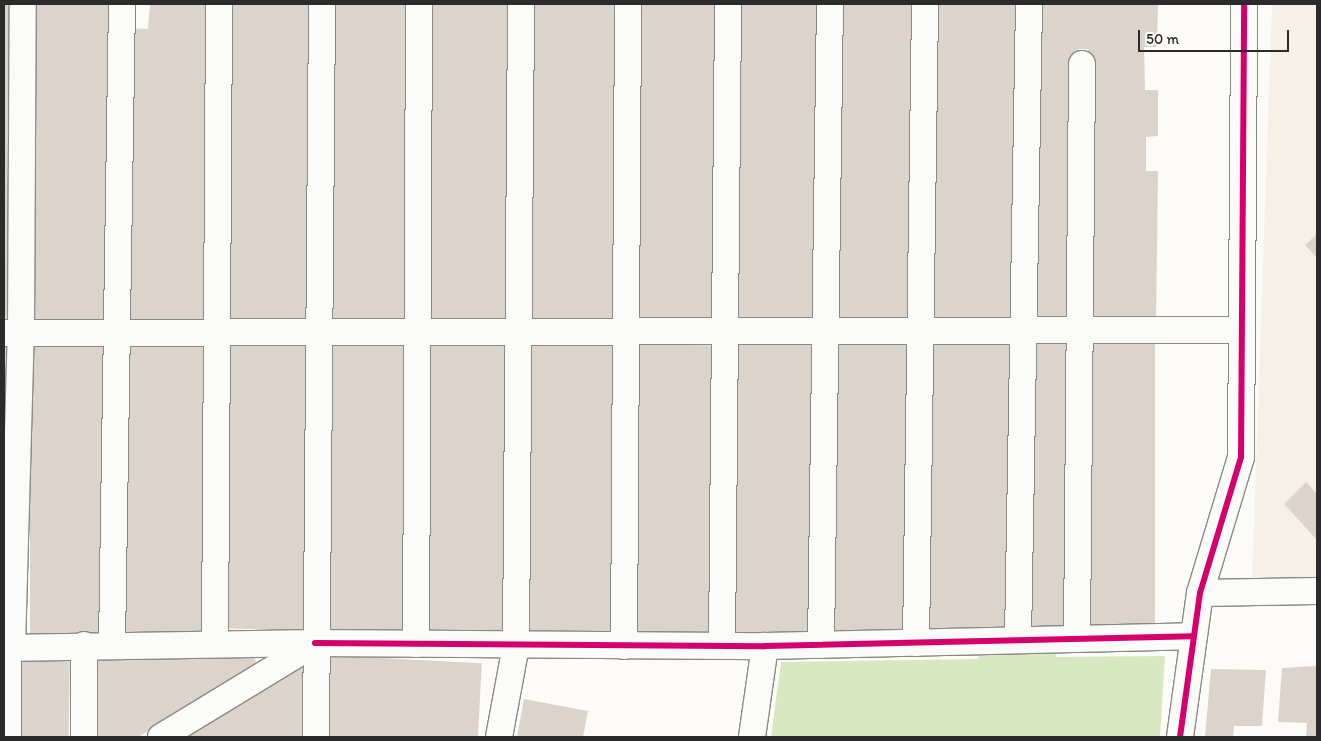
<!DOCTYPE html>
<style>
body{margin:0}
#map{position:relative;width:1321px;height:741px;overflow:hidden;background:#fcfbf8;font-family:Itim,sans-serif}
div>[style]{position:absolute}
.built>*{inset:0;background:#f7f0e6}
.green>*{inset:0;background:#d8e9c2}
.building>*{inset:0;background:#dcd4cb;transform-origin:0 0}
.roads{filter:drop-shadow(1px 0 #898987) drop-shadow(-1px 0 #898987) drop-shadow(0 1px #898987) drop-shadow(0 -1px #898987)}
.minor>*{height:26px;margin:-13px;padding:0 13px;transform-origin:13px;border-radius:13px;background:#fbfbf9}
.cycleway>*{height:6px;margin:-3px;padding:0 3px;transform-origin:3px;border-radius:3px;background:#d6006c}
span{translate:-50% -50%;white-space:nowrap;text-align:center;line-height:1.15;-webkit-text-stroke:4px #fdfcf7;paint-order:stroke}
.frame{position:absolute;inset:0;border:5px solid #2b2b2b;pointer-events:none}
.scale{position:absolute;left:1138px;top:30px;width:151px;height:22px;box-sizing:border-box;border:2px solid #2b2b2b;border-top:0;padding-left:6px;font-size:15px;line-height:18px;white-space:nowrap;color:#2b2b2b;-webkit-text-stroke:4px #fdfcf7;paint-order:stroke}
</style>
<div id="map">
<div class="built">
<div style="clip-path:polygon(1272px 4px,1317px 4px,1317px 580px,1252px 584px)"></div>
</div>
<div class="green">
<div style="clip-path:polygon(1056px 651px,1056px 657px,1165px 656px,1160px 737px,771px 737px,781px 662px,978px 659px,979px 654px)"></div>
</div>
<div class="building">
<div style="clip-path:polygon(4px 4px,17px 4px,12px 323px,4px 323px)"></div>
<div style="left:34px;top:4px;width:82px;height:319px"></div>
<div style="clip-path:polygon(150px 4px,213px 4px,207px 324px,125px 323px,129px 28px,148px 29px)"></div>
<div style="clip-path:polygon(226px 4px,316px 4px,311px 326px,231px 325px,231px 282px,223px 282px)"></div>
<div style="left:327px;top:4px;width:87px;height:320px"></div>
<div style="left:429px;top:4px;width:82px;height:319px"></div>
<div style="left:531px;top:4px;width:91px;height:324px"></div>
<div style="left:633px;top:4px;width:87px;height:324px"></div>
<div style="left:732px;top:4px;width:89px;height:326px"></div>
<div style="left:836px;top:4px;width:85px;height:323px"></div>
<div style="left:933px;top:4px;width:87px;height:325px"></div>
<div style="clip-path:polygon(1033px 4px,1158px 4px,1157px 47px,1144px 47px,1145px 90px,1158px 90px,1158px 136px,1146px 137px,1146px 171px,1158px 171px,1156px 326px,1085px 325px,1088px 49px,1078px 49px,1074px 324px,1032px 325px)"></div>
<div style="clip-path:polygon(1317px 234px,1317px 258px,1305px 245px)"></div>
<div style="left:311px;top:342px;width:288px;height:87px;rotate:91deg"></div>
<div style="left:1031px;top:342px;width:44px;height:290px;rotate:1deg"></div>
<div style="left:124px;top:343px;width:84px;height:295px"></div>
<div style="left:529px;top:343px;width:91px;height:297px"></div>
<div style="left:927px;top:343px;width:89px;height:293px"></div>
<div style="left:110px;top:344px;width:293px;height:80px;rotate:90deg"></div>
<div style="left:631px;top:344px;width:88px;height:296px;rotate:1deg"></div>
<div style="left:1085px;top:344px;width:70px;height:290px"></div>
<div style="left:428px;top:345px;width:80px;height:288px"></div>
<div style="left:732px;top:345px;width:84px;height:295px"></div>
<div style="left:830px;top:345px;width:86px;height:295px"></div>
<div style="left:327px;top:346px;width:84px;height:286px"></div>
<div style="clip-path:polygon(4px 347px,10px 347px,4px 517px)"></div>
<div style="clip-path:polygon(1306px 482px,1317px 494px,1317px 540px,1284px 504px)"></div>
<div style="left:15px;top:655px;width:55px;height:82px;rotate:1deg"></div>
<div style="left:323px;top:655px;width:159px;height:82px;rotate:3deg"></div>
<div style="clip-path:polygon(255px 656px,256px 667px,138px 737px,92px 737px,92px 657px)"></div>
<div style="clip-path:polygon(307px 658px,307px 737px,182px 737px)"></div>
<div style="clip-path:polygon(1317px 666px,1317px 737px,1306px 737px,1307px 723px,1278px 722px,1282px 668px)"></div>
<div style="clip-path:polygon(1211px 669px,1266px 670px,1262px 726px,1234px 726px,1233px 737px,1205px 737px)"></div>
<div style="clip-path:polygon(524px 699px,588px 711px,583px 737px,517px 737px)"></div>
</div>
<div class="roads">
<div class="minor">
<div style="left:4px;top:333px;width:1237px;rotate:-0.14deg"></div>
<div style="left:1200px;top:593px;width:117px;rotate:-1deg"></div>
<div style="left:1077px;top:639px;width:575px;rotate:-89.5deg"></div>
<div style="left:1018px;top:640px;width:636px;rotate:-89.01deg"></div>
<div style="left:916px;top:643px;width:639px;rotate:-89.19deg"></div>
<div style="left:215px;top:644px;width:640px;rotate:-89.64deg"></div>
<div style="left:416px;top:644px;width:640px;rotate:-89.73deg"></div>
<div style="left:112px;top:645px;width:641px;rotate:-89.11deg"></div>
<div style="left:821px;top:645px;width:641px;rotate:-89.2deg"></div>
<div style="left:624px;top:646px;width:642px;rotate:-89.64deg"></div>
<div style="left:722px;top:646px;width:642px;rotate:-89.46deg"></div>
<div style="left:4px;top:648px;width:311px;rotate:-0.9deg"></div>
<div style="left:315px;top:643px;width:450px;rotate:0.4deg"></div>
<div style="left:765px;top:646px;width:427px;rotate:-1.3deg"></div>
<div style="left:8px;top:737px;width:84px;rotate:-90deg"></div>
<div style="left:8px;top:653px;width:6px;rotate:-51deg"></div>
<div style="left:12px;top:648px;width:315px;rotate:-88.4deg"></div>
<div style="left:21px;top:333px;width:329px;rotate:-89.7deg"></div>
<div style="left:84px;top:737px;width:92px;rotate:-90deg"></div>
<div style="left:161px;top:737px;width:179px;rotate:-31.3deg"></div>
<div style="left:316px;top:737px;width:733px;rotate:-89.53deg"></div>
<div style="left:499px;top:737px;width:94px;rotate:-79.5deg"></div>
<div style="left:516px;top:645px;width:641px;rotate:-89.55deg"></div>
<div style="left:752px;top:737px;width:92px;rotate:-81.9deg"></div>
<div style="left:1180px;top:737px;width:145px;rotate:-82.1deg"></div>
<div style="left:1200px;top:593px;width:142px;rotate:-73.2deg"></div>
<div style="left:1241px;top:457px;width:453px;rotate:-89.6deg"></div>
</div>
</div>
<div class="cycleway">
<div style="left:315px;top:643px;width:450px;rotate:0.4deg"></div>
<div style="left:765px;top:646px;width:427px;rotate:-1.3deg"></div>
<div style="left:1180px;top:737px;width:145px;rotate:-82.1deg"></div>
<div style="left:1200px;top:593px;width:142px;rotate:-73.2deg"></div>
<div style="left:1241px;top:457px;width:453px;rotate:-89.6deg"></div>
</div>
<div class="frame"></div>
<div class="scale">50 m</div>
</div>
